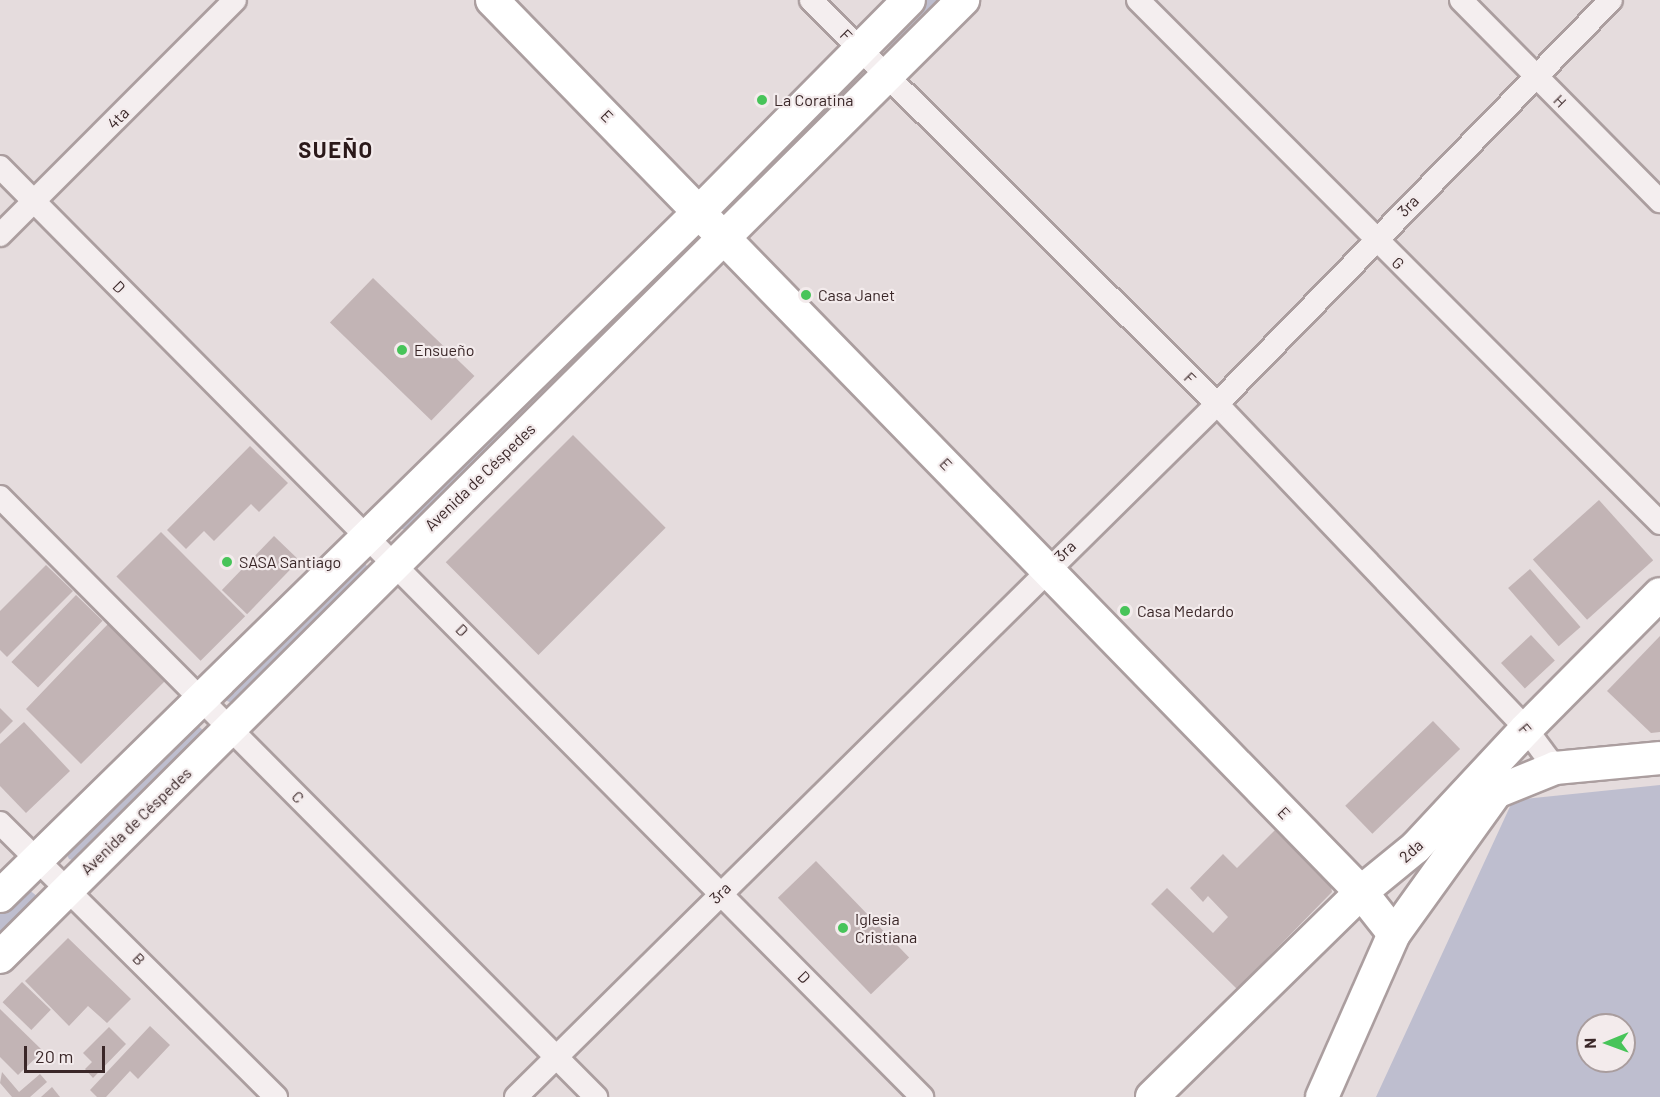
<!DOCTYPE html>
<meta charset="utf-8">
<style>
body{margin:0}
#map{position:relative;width:1660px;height:1097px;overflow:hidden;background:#e5dcdd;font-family:Barlow,sans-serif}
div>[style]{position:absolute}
.green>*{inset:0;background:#bebecf}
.building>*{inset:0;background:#c2b4b5;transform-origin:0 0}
.roads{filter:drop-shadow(2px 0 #ab9e9f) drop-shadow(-2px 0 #ab9e9f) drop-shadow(0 2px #ab9e9f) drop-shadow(0 -2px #ab9e9f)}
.street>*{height:22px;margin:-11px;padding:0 11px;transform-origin:11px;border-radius:11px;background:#f4eeef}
.secondary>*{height:32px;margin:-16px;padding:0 16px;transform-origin:16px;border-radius:16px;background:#fff}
.dots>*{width:16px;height:16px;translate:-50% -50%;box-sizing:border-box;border:3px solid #f3ebec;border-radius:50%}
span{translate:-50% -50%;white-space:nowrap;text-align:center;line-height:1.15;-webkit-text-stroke:4.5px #f3ebec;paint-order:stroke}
.street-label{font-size:16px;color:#3a2728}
.poi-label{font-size:16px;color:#3a2728}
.left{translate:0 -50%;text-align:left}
.district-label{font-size:22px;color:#2b191a;font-weight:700;letter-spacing:1.5px}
.north{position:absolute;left:1576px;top:1013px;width:60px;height:60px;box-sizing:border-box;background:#f3ebec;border:2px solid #a99d9e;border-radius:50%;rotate:269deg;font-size:16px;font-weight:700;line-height:24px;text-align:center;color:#3a2728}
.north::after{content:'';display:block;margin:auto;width:21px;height:27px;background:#47c459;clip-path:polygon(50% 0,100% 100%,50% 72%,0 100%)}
.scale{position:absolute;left:24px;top:1046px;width:81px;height:27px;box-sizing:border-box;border:3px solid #3a2728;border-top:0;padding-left:8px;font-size:18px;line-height:21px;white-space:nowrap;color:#3a2728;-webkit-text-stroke:4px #f3ebec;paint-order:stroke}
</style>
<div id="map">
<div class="green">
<div style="clip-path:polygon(922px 0,950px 0,891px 49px,886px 41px)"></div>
<div style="clip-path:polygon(851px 78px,859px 83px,728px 215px,725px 214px,721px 209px)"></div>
<div style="clip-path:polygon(693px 238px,698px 242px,408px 531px,399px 528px)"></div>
<div style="clip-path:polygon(363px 559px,369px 570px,234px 704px,225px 700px,223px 697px)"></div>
<div style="clip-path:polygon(196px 724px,205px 732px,76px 861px,69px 859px,65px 851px)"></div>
<div style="clip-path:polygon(evenodd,1660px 785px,1660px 1097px,1376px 1097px,1513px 800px,1660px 785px,1588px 1025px,1624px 1025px,1624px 1061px,1588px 1061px,1588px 1025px)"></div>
<div style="clip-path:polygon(28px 889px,38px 897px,0 940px,0 913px)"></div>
</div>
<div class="building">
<div style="left:373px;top:278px;width:141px;height:62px;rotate:44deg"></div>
<div style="left:573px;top:435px;width:131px;height:180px;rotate:45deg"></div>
<div style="clip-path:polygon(250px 446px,288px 483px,259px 512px,251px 504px,214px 541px,204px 531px,186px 549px,167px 530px)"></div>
<div style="left:1599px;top:500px;width:81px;height:89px;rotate:48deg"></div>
<div style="left:161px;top:532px;width:119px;height:63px;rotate:45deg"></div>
<div style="left:274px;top:536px;width:35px;height:75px;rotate:44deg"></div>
<div style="clip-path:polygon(46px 565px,73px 591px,7px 657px,0 650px,0 611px)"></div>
<div style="left:1530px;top:569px;width:77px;height:29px;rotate:49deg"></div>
<div style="left:76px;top:595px;width:37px;height:93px;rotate:44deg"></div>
<div style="clip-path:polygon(109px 623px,165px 681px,81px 764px,26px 709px,69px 664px,74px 669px,69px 664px)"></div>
<div style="left:1531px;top:635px;width:35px;height:41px;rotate:47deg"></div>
<div style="clip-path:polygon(1660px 636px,1660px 732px,1651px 733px,1607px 691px)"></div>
<div style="clip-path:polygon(0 708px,13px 721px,0 734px)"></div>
<div style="left:1433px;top:721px;width:39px;height:122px;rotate:46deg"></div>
<div style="clip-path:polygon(24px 722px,70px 771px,26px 813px,0 786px,0 744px)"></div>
<div style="clip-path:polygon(1277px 828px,1330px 880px,1332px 892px,1237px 989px,1151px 904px,1167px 888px,1213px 933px,1228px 917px,1208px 896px,1203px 902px,1190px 888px,1223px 854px,1237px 868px)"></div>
<div style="left:816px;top:861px;width:134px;height:53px;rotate:46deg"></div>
<div style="clip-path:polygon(68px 938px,131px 999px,107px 1023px,88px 1006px,69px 1026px,25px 981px)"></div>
<div style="left:22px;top:982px;width:40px;height:28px;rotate:44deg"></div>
<div style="clip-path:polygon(0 1009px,43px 1051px,18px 1075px,0 1057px)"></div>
<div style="clip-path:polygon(150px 1026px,170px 1045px,138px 1079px,130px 1071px,106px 1097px,97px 1097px,90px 1090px)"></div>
<div style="clip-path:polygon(109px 1027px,126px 1044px,93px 1078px,85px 1069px,92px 1062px,83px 1053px)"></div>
<div style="clip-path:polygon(2px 1072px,19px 1092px,40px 1074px,47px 1082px,30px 1097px,12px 1097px,0 1083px)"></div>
<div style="clip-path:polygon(52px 1087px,60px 1097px,41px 1097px)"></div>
</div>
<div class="roads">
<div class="street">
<div style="left:811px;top:0;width:573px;rotate:44.86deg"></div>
<div style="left:1217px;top:404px;width:448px;rotate:46.4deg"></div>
<div style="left:1526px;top:729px;width:49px;rotate:53.4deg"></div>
<div style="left:1138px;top:0;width:739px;rotate:45.05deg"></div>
<div style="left:1461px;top:0;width:283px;rotate:45.3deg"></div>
<div style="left:0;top:167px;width:1310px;rotate:45.25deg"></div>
<div style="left:0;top:235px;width:332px;rotate:-45deg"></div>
<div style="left:0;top:497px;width:846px;rotate:45.19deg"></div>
<div style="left:0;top:823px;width:389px;rotate:44.8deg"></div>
<div style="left:516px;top:1097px;width:986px;rotate:-44.67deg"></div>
<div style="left:1217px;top:404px;width:564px;rotate:-45.72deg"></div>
</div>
<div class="secondary">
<div style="left:492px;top:0;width:1245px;rotate:45.75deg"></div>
<div style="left:1361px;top:892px;width:53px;rotate:51.8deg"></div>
<div style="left:0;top:896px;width:979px;rotate:-44.38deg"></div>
<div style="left:700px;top:211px;width:297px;rotate:-45.3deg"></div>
<div style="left:0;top:957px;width:1358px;rotate:-44.82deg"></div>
<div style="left:1152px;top:1097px;width:293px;rotate:-44.4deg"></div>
<div style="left:1361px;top:892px;width:71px;rotate:-39.3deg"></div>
<div style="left:1416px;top:847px;width:161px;rotate:-47deg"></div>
<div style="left:1526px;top:729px;width:190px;rotate:-45.2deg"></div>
<div style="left:1322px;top:1097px;width:178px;rotate:-66.2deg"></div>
<div style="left:1394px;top:934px;width:175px;rotate:-54.3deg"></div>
<div style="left:1496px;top:792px;width:64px;rotate:-22.1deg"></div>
<div style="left:1555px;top:768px;width:105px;rotate:-5.4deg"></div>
</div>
</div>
<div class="dots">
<div style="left:762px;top:100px;background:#47c459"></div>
<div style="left:806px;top:295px;background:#47c459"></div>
<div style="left:402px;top:350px;background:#47c459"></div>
<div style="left:227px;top:562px;background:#47c459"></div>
<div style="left:1125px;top:611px;background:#47c459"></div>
<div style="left:843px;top:928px;background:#47c459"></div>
</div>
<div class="street-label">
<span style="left:846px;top:35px;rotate:45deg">F</span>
<span style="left:1560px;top:101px;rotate:45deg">H</span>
<span style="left:607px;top:116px;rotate:45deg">E</span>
<span style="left:118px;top:118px;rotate:-45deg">4ta</span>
<span style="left:1408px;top:206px;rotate:-46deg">3ra</span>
<span style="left:1398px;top:263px;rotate:45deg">G</span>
<span style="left:119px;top:287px;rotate:45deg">D</span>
<span style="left:1190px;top:378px;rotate:45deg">F</span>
<span style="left:946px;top:464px;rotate:46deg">E</span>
<span style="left:480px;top:477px;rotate:-44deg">Avenida de Céspedes</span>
<span style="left:1065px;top:551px;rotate:-44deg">3ra</span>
<span style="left:462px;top:630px;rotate:45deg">D</span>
<span style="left:1525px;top:729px;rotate:50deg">F</span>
<span style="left:298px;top:797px;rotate:45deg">C</span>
<span style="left:1284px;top:813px;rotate:46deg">E</span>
<span style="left:136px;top:821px;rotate:-44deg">Avenida de Céspedes</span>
<span style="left:1411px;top:851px;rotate:-42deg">2da</span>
<span style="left:720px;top:893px;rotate:-45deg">3ra</span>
<span style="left:139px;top:959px;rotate:45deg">B</span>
<span style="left:804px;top:977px;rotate:46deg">D</span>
</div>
<div class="poi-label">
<span class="left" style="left:774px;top:100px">La Coratina</span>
<span class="left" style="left:818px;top:295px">Casa Janet</span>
<span class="left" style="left:414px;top:350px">Ensueño</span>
<span class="left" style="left:239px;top:562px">SASA Santiago</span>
<span class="left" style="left:1137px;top:611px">Casa Medardo</span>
<span class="left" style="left:855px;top:928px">Iglesia<br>Cristiana</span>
</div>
<div class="district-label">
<span style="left:336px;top:150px">SUEÑO</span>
</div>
<div class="north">N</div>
<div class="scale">20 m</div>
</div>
